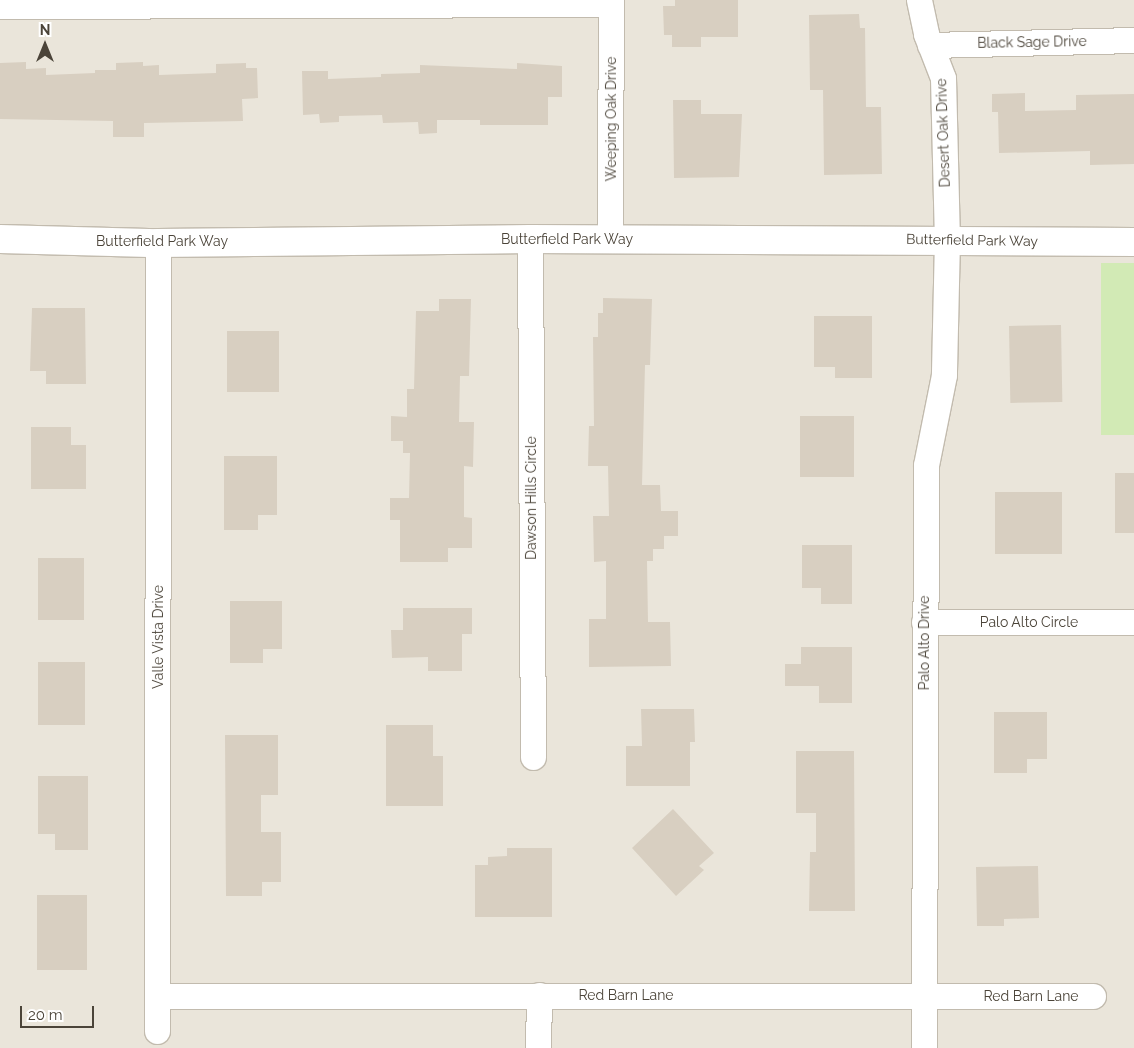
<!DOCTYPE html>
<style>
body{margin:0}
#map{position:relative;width:1134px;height:1048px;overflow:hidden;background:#f6f3ec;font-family:Raleway,sans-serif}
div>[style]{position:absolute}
.residential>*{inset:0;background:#eae5da;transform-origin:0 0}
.green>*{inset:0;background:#d2eab5;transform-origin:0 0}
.building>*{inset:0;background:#d8cfc1;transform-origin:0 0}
.roads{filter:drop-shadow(1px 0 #c2bbae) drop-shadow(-1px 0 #c2bbae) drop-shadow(0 1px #c2bbae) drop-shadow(0 -1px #c2bbae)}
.minor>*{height:25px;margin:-12.5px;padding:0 12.5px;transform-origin:12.5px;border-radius:12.5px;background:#fff}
.tertiary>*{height:28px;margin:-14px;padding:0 14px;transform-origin:14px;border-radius:14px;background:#fff}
span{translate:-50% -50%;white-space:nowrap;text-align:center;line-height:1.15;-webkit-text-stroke:5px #fff;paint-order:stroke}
.street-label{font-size:14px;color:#4b4439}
.north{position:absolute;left:20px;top:20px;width:50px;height:50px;-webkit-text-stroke:4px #fff;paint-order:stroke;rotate:0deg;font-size:14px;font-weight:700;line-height:20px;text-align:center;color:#4b4439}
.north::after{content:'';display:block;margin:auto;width:18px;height:22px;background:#4b4439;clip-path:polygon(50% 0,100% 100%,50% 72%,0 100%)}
.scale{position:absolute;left:20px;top:1006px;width:74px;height:22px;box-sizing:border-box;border:2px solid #4b4439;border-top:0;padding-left:6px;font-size:15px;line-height:18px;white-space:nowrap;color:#4b4439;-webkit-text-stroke:4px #fff;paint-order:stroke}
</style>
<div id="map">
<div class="residential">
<div style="left:0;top:0;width:1134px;height:1048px"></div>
</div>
<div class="green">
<div style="left:1101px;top:263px;width:33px;height:172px"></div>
</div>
<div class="building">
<div style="clip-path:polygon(675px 0,738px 0,738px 37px,701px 37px,701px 47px,672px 47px,672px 35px,664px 35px,663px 6px,675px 6px)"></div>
<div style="clip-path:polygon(859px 14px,860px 28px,865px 28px,866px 107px,881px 107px,882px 174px,824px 175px,823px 90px,810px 90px,809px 15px)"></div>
<div style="clip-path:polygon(26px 62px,26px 69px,46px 68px,46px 75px,95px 73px,95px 70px,116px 70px,116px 63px,143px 62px,143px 66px,159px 65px,159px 75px,216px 73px,216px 64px,246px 63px,246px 68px,257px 68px,258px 98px,242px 99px,243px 121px,144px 123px,144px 137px,113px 137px,113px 121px,0 119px,0 63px)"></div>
<div style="clip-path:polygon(517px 63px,562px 66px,562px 97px,548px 97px,548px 125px,480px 125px,480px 120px,437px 120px,437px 133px,419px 134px,418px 122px,383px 123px,382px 115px,339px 116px,339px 122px,320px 123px,319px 114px,303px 115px,302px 71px,328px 71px,328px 79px,381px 77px,381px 74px,420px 73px,420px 65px,517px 69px)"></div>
<div style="clip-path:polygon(1025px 93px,1025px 111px,1076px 110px,1076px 95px,1134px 94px,1134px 164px,1090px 165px,1090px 151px,999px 153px,998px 112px,992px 112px,992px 94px)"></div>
<div style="clip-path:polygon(673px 100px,701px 100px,701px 114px,742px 114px,739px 177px,674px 178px)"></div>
<div style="clip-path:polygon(603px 298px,652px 299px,650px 365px,645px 365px,642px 485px,660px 485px,661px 511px,678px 511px,678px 536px,664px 536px,664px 549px,653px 549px,653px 561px,647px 561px,648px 622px,670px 622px,671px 666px,589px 667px,589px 619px,606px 619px,606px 561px,594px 562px,593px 516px,609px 516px,608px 466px,588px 466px,589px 426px,594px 426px,593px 337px,598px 337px,598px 313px,603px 313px)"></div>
<div style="clip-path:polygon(439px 299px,471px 299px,469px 376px,460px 376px,459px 422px,474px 422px,473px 467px,464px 466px,464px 517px,472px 518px,472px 548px,448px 548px,448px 562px,400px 562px,400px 520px,390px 520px,390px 498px,409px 498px,410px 453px,403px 453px,403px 441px,391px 441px,391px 416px,407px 417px,407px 389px,414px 389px,416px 311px,439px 311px)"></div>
<div style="clip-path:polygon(32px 308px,85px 308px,86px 384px,46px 384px,46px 371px,30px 371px)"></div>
<div style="clip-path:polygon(814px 316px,872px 316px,872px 378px,835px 378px,835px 367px,814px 367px)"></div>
<div style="left:1061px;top:325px;width:77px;height:52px;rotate:89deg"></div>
<div style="left:227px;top:331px;width:52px;height:61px"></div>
<div style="left:800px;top:416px;width:54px;height:61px"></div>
<div style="clip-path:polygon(31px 427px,71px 427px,71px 445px,86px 445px,86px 489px,31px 489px)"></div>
<div style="clip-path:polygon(224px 456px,277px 456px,277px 515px,258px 515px,258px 530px,224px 530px)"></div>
<div style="left:1115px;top:473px;width:19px;height:60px"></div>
<div style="left:995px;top:492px;width:67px;height:62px"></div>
<div style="clip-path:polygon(802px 545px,852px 545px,852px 604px,821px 604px,821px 588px,802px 588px)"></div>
<div style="left:38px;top:558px;width:46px;height:62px"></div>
<div style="clip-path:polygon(230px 601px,282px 601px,282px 649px,263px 649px,263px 663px,230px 663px)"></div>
<div style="clip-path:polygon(403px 608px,472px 608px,472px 634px,462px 634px,462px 671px,428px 671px,428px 657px,392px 658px,391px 630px,403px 630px)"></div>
<div style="clip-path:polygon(801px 647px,852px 647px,852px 703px,819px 703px,819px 686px,785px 686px,785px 664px,801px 664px)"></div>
<div style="left:38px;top:662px;width:47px;height:63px"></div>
<div style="clip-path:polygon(641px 709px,694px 709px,695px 742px,690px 742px,690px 786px,626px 786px,626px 746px,642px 746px)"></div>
<div style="clip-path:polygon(994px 712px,1047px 712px,1047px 759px,1027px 759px,1027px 773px,994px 773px)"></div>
<div style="clip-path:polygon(386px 725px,433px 725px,433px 756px,443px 756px,443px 806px,386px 806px)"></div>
<div style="clip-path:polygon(225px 735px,278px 735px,278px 795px,261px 795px,261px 832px,281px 832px,281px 882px,262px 882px,262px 896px,226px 896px)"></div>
<div style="clip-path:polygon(796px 751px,854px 751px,855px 911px,809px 911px,810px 852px,816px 852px,816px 813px,796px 813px)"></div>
<div style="clip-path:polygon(38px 776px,88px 776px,88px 850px,55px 850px,55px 834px,38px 834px)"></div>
<div style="clip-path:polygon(673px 809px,714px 853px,699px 866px,704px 870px,676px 896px,632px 848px)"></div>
<div style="clip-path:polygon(507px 848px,552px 848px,552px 917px,475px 917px,475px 865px,488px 865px,488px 857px,507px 856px)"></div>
<div style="clip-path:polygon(1038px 866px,1039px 918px,1004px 919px,1004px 926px,977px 926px,976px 867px)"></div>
<div style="left:37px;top:895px;width:50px;height:75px"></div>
</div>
<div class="roads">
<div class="minor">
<div style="left:919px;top:0;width:35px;rotate:78deg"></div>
<div style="left:926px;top:34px;width:47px;rotate:68.9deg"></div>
<div style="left:943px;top:78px;width:161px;rotate:88.6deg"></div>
<div style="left:947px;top:239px;width:136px;rotate:91.3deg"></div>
<div style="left:944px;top:375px;width:92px;rotate:101.3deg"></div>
<div style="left:926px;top:465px;width:583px;rotate:90.2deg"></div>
<div style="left:0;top:6px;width:611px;rotate:-0.19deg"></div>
<div style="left:930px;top:45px;width:204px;rotate:-1.4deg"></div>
<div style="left:530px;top:239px;width:518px;rotate:89.67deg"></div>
<div style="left:610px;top:239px;width:239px;rotate:-89.8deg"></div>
<div style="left:924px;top:622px;width:210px"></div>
<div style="left:159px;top:996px;width:934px"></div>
<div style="left:157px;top:1031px;width:788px;rotate:-89.93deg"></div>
<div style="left:538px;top:1048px;width:53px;rotate:-88.9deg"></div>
</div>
<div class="tertiary">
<div style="left:0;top:239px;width:158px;rotate:1.5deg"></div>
<div style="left:158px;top:243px;width:372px;rotate:-0.6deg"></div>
<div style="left:530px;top:239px;width:604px;rotate:0.28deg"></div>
</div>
</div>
<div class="street-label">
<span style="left:1032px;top:42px;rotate:-1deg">Black Sage Drive</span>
<span style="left:611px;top:119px;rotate:-90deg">Weeping Oak Drive</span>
<span style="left:943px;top:133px;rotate:-92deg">Desert Oak Drive</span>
<span style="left:567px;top:239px">Butterfield Park Way</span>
<span style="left:972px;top:240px;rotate:1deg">Butterfield Park Way</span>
<span style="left:162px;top:241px">Butterfield Park Way</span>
<span style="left:531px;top:498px;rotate:-90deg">Dawson Hills Circle</span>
<span style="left:1029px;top:622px">Palo Alto Circle</span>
<span style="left:158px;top:637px;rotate:-90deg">Valle Vista Drive</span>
<span style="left:924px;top:643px;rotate:-90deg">Palo Alto Drive</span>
<span style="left:626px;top:995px">Red Barn Lane</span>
<span style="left:1031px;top:996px">Red Barn Lane</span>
</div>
<div class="north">N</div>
<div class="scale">20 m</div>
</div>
